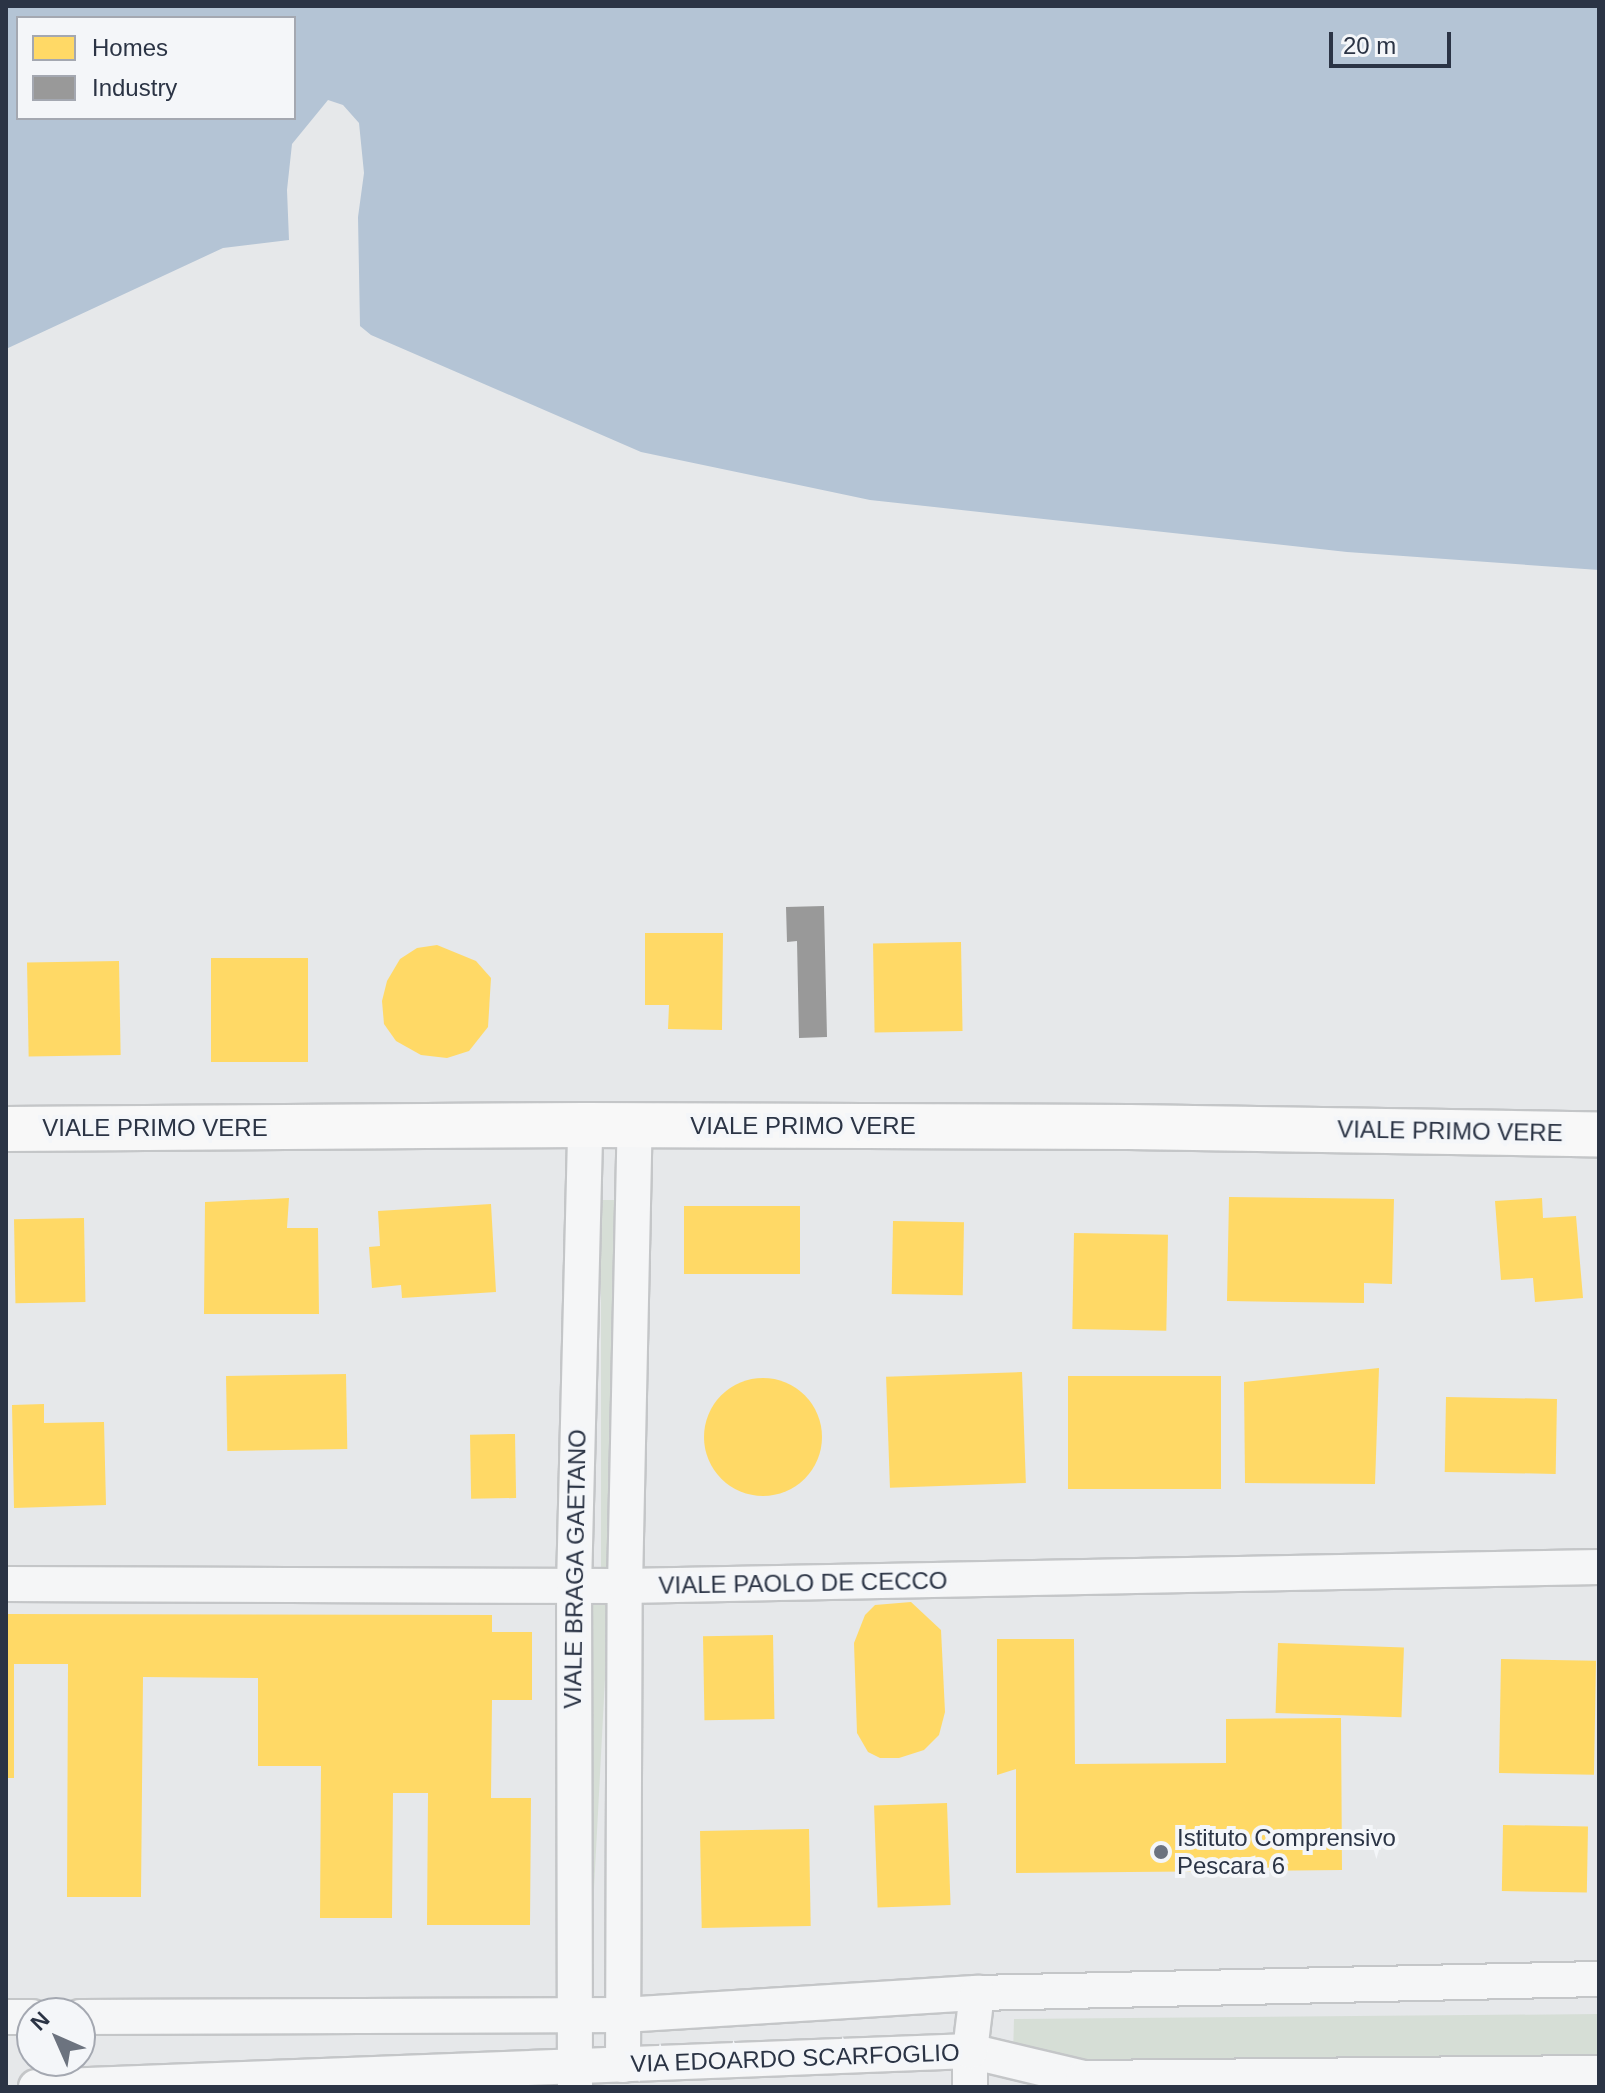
<!DOCTYPE html>
<style>
body{margin:0}
#map{position:relative;width:1605px;height:2093px;overflow:hidden;background:#e6e8ea;font-family:Helvetica,sans-serif}
div>[style]{position:absolute}
.green>*{inset:0;background:#d6ded6;transform-origin:0 0}
.water>*{inset:0;background:#b4c4d5}
.homes>*{inset:0;background:#ffd966;transform-origin:0 0}
.round{border-radius:50%}
.industry>*{inset:0;background:#999}
.roads{filter:drop-shadow(2px 0 #c4c6c8) drop-shadow(-2px 0 #c4c6c8) drop-shadow(0 2px #c4c6c8) drop-shadow(0 -2px #c4c6c8)}
.street>*{height:34px;margin:-17px;padding:0 17px;transform-origin:17px;border-radius:17px;background:#f5f6f7}
.secondary>*{height:44px;margin:-22px;padding:0 22px;transform-origin:22px;border-radius:22px;background:#f8f8f8}
.dots>*{width:22px;height:22px;translate:-50% -50%;box-sizing:border-box;border:4px solid #f4f6f9;border-radius:50%}
span{translate:-50% -50%;white-space:nowrap;text-align:center;line-height:1.15;-webkit-text-stroke:8px #f4f6f9;paint-order:stroke}
.street-label{font-size:24px;color:#2b3445}
.poi-label{font-size:24px;color:#2b3445}
.left{translate:0 -50%;text-align:left}
.frame{position:absolute;inset:0;border:8px solid #2b3445;pointer-events:none}
.legend{position:absolute;left:16px;top:16px;width:280px;height:104px;box-sizing:border-box;background:#f4f6f9;border:2px solid #a4a8b1;margin:0;padding:10px 14px;list-style:none;font-size:24px;color:#2b3445}
.legend li{display:flex;align-items:center;gap:16px;height:40px}
.legend b{width:40px;border:2px solid #a4a8b1}
.north{position:absolute;left:16px;top:1997px;width:80px;height:80px;box-sizing:border-box;background:#f4f6f9;border:2px solid #a4a8b1;border-radius:50%;rotate:315deg;font-size:22px;font-weight:700;line-height:32px;text-align:center;color:#2b3445}
.north::after{content:'';display:block;margin:auto;width:28px;height:36px;background:#6c737f;clip-path:polygon(50% 0,100% 100%,50% 72%,0 100%)}
.scale{position:absolute;left:1329px;top:32px;width:122px;height:36px;box-sizing:border-box;border:4px solid #2b3445;border-top:0;padding-left:10px;font-size:24px;line-height:28px;white-space:nowrap;color:#2b3445;-webkit-text-stroke:6px #f4f6f9;paint-order:stroke}
</style>
<div id="map">
<div class="green">
<div style="left:601px;top:1200px;width:17px;height:372px"></div>
<div style="left:591px;top:1602px;width:18px;height:395px;rotate:3deg"></div>
<div style="clip-path:polygon(1599px 2014px,1599px 2067px,1083px 2074px,1013px 2055px,1014px 2019px)"></div>
</div>
<div class="water">
<div style="clip-path:polygon(evenodd,6px 6px,1599px 6px,1599px 570px,1347px 552px,870px 500px,641px 452px,371px 335px,360px 326px,358px 217px,364px 173px,359px 123px,343px 105px,328px 100px,292px 144px,287px 190px,289px 240px,223px 248px,6px 349px,6px 6px,18px 18px,294px 18px,294px 118px,18px 118px,18px 18px)"></div>
</div>
<div class="homes">
<div style="clip-path:polygon(645px 933px,723px 933px,722px 1030px,668px 1029px,669px 1005px,645px 1005px)"></div>
<div style="left:961px;top:942px;width:89px;height:88px;rotate:89deg"></div>
<div style="clip-path:polygon(437px 945px,476px 961px,491px 978px,488px 1027px,469px 1051px,447px 1058px,421px 1055px,396px 1041px,384px 1024px,382px 1001px,387px 981px,400px 959px,417px 948px)"></div>
<div style="left:308px;top:958px;width:104px;height:97px;rotate:90deg"></div>
<div style="left:119px;top:961px;width:94px;height:92px;rotate:89deg"></div>
<div style="clip-path:polygon(1229px 1197px,1394px 1199px,1392px 1284px,1364px 1283px,1364px 1303px,1227px 1301px)"></div>
<div style="clip-path:polygon(289px 1198px,287px 1228px,318px 1228px,319px 1314px,204px 1314px,205px 1202px)"></div>
<div style="clip-path:polygon(1542px 1198px,1543px 1218px,1576px 1216px,1583px 1298px,1535px 1302px,1533px 1278px,1501px 1280px,1495px 1201px)"></div>
<div style="clip-path:polygon(491px 1204px,496px 1292px,402px 1298px,401px 1285px,372px 1288px,369px 1247px,380px 1246px,378px 1211px)"></div>
<div style="left:684px;top:1206px;width:116px;height:68px"></div>
<div style="left:84px;top:1218px;width:84px;height:70px;rotate:89deg"></div>
<div style="left:893px;top:1221px;width:71px;height:73px;rotate:1deg"></div>
<div style="left:1074px;top:1233px;width:94px;height:96px;rotate:1deg"></div>
<div style="clip-path:polygon(1379px 1368px,1375px 1484px,1245px 1483px,1244px 1382px)"></div>
<div style="left:1022px;top:1372px;width:111px;height:136px;rotate:88deg"></div>
<div style="left:346px;top:1374px;width:75px;height:120px;rotate:89deg"></div>
<div style="left:1068px;top:1376px;width:153px;height:113px"></div>
<div class="round" style="left:704px;top:1378px;width:118px;height:118px"></div>
<div style="left:1446px;top:1397px;width:111px;height:75px;rotate:1deg"></div>
<div style="clip-path:polygon(44px 1404px,44px 1423px,104px 1422px,106px 1505px,14px 1508px,12px 1405px)"></div>
<div style="left:515px;top:1434px;width:64px;height:45px;rotate:89deg"></div>
<div style="clip-path:polygon(911px 1602px,941px 1630px,945px 1712px,939px 1735px,924px 1750px,899px 1758px,880px 1758px,868px 1752px,857px 1733px,854px 1643px,865px 1615px,875px 1605px)"></div>
<div style="clip-path:polygon(6px 1614px,492px 1615px,492px 1632px,532px 1632px,532px 1700px,492px 1700px,491px 1798px,531px 1798px,530px 1925px,427px 1925px,428px 1793px,393px 1793px,392px 1918px,320px 1918px,321px 1766px,258px 1766px,258px 1678px,143px 1677px,141px 1897px,67px 1897px,68px 1664px,14px 1664px,14px 1778px,6px 1778px)"></div>
<div style="left:773px;top:1635px;width:84px;height:70px;rotate:89deg"></div>
<div style="clip-path:polygon(997px 1639px,1074px 1639px,1075px 1764px,1226px 1763px,1226px 1719px,1341px 1718px,1342px 1870px,1016px 1873px,1016px 1769px,997px 1775px)"></div>
<div style="left:1278px;top:1643px;width:126px;height:70px;rotate:2deg"></div>
<div style="left:1501px;top:1659px;width:95px;height:114px;rotate:1deg"></div>
<div style="left:947px;top:1803px;width:102px;height:73px;rotate:88deg"></div>
<div style="left:1503px;top:1825px;width:85px;height:66px;rotate:1deg"></div>
<div style="left:809px;top:1829px;width:97px;height:109px;rotate:89deg"></div>
</div>
<div class="industry">
<div style="clip-path:polygon(824px 906px,827px 1037px,799px 1038px,797px 941px,787px 942px,786px 907px)"></div>
</div>
<div class="roads">
<div class="street">
<div style="left:6px;top:1584px;width:619px;rotate:0.19deg"></div>
<div style="left:625px;top:1586px;width:974px;rotate:-1.12deg"></div>
<div style="left:6px;top:2017px;width:26px"></div>
<div style="left:80px;top:2017px;width:544px;rotate:-0.21deg"></div>
<div style="left:624px;top:2015px;width:354px;rotate:-3.6deg"></div>
<div style="left:977px;top:1993px;width:622px;rotate:-1.29deg"></div>
<div style="left:623px;top:2065px;width:479px;rotate:-89.8deg"></div>
<div style="left:625px;top:1586px;width:461px;rotate:-88.8deg"></div>
<div style="left:36px;top:2087px;width:935px;rotate:-2.21deg"></div>
<div style="left:970px;top:2051px;width:116px;rotate:13.4deg"></div>
<div style="left:1083px;top:2078px;width:516px;rotate:-0.56deg"></div>
<div style="left:575px;top:2087px;width:500px;rotate:-90.11deg"></div>
<div style="left:574px;top:1587px;width:462px;rotate:-88.6deg"></div>
<div style="left:970px;top:2087px;width:36px;rotate:-90deg"></div>
<div style="left:970px;top:2051px;width:58px;rotate:-83.1deg"></div>
</div>
<div class="secondary">
<div style="left:6px;top:1129px;width:579px;rotate:-0.4deg"></div>
<div style="left:585px;top:1125px;width:544px;rotate:0.21deg"></div>
<div style="left:1129px;top:1127px;width:470px;rotate:0.9deg"></div>
</div>
</div>
<div class="dots">
<div style="left:1161px;top:1852px;background:#6c737f"></div>
</div>
<div class="street-label">
<span style="left:803px;top:1126px">VIALE PRIMO VERE</span>
<span style="left:155px;top:1128px">VIALE PRIMO VERE</span>
<span style="left:1450px;top:1131px;rotate:1deg">VIALE PRIMO VERE</span>
<span style="left:575px;top:1569px;rotate:-89deg">VIALE BRAGA GAETANO</span>
<span style="left:803px;top:1583px;rotate:-1deg">VIALE PAOLO DE CECCO</span>
<span style="left:795px;top:2058px;rotate:-2deg">VIA EDOARDO SCARFOGLIO</span>
</div>
<div class="poi-label">
<span class="left" style="left:1177px;top:1852px">Istituto Comprensivo<br>Pescara 6</span>
</div>
<div class="frame"></div>
<ul class="legend">
<li><b style="height:22px;background:#ffd966"></b>Homes</li>
<li><b style="height:22px;background:#999"></b>Industry</li>
</ul>
<div class="north">N</div>
<div class="scale">20 m</div>
</div>
